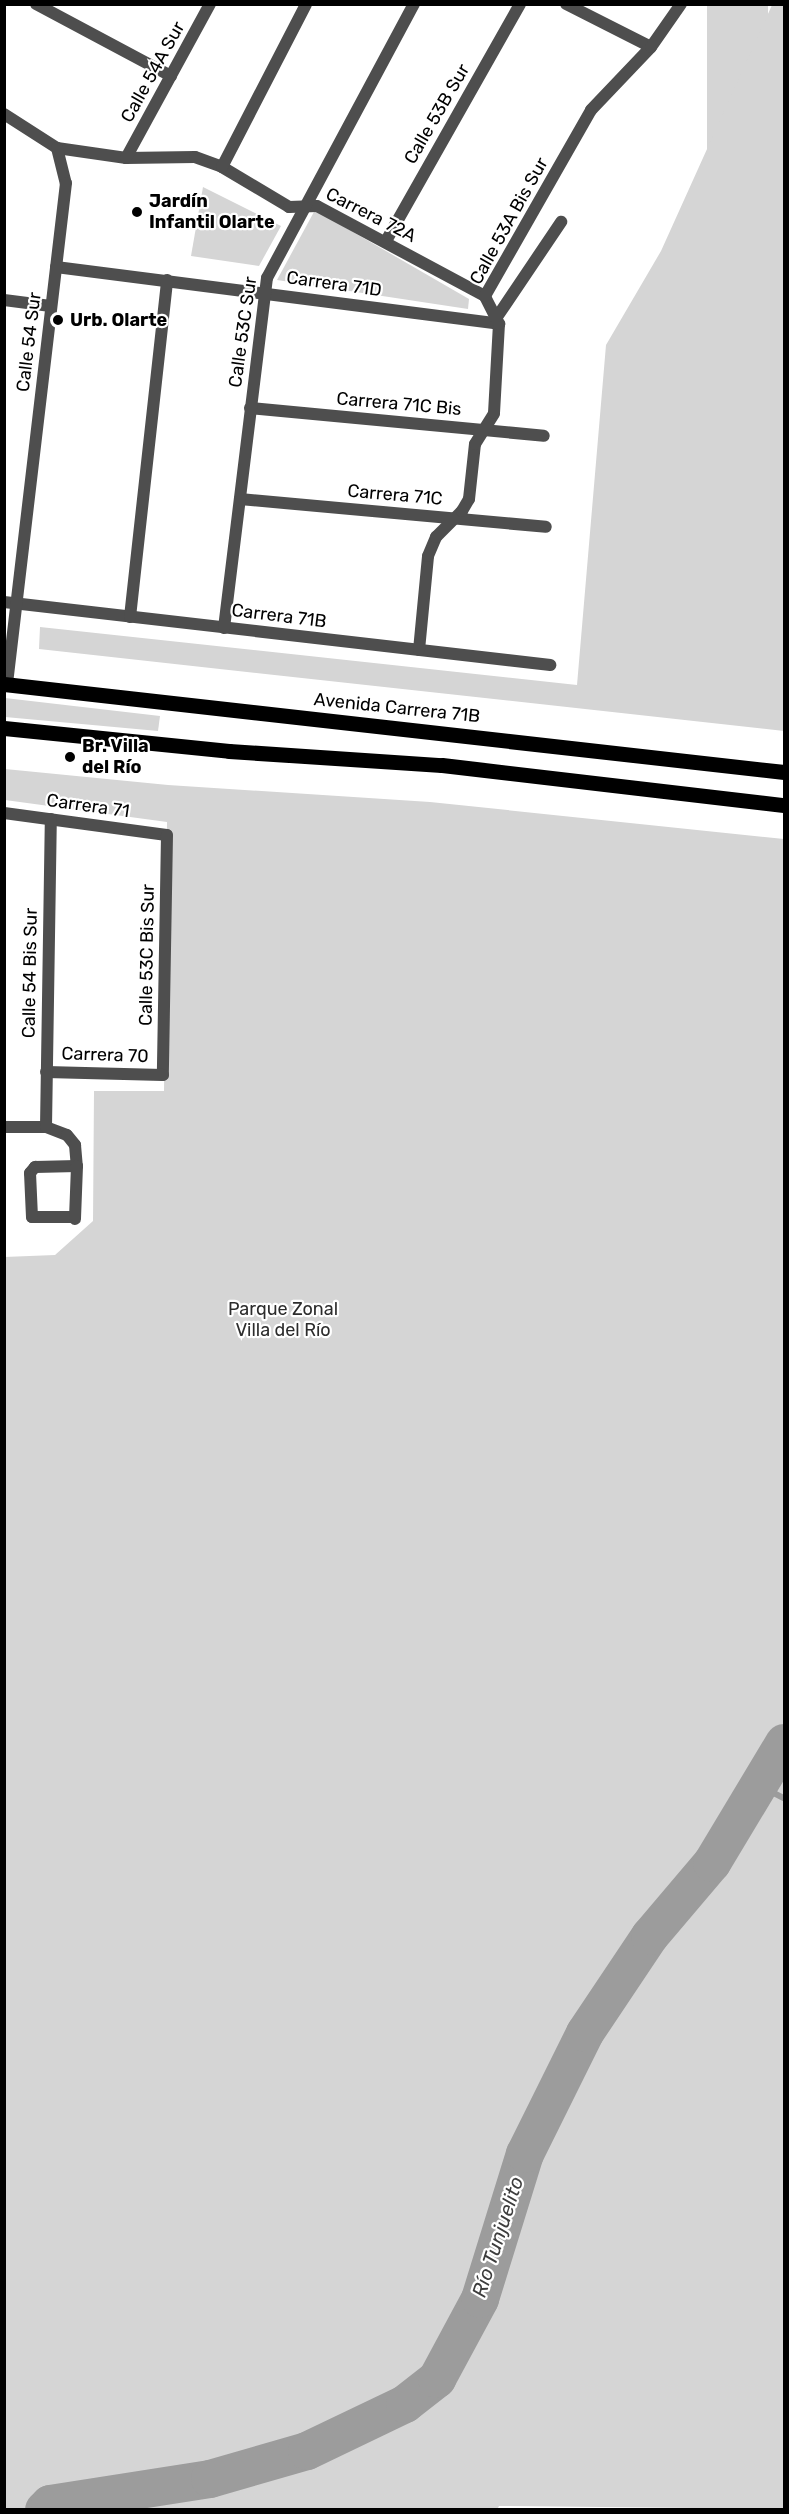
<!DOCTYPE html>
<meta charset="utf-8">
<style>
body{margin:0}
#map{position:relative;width:789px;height:2514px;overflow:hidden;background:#fff;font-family:Rubik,sans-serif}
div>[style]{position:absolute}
.green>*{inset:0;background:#d5d5d5;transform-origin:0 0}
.stream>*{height:6px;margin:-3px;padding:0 3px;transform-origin:3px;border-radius:3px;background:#9c9c9c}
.river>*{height:38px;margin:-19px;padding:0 19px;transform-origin:19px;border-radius:19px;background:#9c9c9c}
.service>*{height:12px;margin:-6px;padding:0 6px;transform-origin:6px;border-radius:6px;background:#4e4e4e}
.minor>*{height:12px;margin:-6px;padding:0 6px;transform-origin:6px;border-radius:6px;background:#4e4e4e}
.tertiary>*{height:12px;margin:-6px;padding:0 6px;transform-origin:6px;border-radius:6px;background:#4e4e4e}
.primary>*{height:15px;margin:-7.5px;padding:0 7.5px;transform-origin:7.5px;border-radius:7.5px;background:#000}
.dots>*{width:16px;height:16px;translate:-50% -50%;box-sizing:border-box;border:3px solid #fff;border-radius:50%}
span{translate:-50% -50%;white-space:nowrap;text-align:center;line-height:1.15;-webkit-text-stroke:4.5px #fff;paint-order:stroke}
.street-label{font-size:18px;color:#000}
.poi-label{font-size:18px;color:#000;font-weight:700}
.left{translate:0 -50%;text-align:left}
.park-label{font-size:18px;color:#2c2c2c}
.water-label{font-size:20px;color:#3d3d3d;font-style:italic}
.frame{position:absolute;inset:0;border:6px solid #000;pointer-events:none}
</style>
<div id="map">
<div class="green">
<div style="left:707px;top:5px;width:61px;height:236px"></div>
<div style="clip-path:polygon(772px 5px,784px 5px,784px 731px,39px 649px,40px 627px,577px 685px,606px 345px,661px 251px)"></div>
<div style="clip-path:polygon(203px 187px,281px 226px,259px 266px,191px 256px)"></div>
<div style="clip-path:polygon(315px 210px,469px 299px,468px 309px,277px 280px)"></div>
<div style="clip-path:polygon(5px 698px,160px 716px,158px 731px,5px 717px)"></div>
<div style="clip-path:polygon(5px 769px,168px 785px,430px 802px,784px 839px,784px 2509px,499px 2506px,497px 2510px,5px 2509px,4px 1257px,55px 1255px,93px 1221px,94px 1091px,164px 1091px,167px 822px,5px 800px)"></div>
</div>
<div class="stream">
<div style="left:760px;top:1786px;width:27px;rotate:27deg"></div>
</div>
<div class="river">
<div style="left:44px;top:2510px;width:8px;rotate:-45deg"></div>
<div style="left:50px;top:2504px;width:162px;rotate:-8.9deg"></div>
<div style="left:210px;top:2479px;width:101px;rotate:-16.1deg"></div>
<div style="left:307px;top:2451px;width:109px;rotate:-25.6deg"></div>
<div style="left:405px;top:2404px;width:41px;rotate:-38deg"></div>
<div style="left:437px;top:2379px;width:91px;rotate:-61.7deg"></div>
<div style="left:480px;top:2299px;width:152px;rotate:-72.8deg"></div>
<div style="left:525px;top:2154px;width:135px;rotate:-63.6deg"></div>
<div style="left:585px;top:2033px;width:117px;rotate:-56.2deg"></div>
<div style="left:650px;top:1936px;width:96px;rotate:-49.7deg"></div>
<div style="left:712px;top:1863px;width:140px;rotate:-59deg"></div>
</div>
<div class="service">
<div style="left:497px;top:317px;width:115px;rotate:-56deg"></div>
<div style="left:75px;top:1217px;width:43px;rotate:180deg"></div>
<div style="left:32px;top:1217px;width:44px;rotate:-92.6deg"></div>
<div style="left:30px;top:1173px;width:8px;rotate:-50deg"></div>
<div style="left:35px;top:1167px;width:42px;rotate:-1.4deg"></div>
</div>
<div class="minor">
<div style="left:36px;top:4px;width:153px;rotate:28.1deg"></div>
<div style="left:566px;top:4px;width:95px;rotate:26.8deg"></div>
<div style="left:57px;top:148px;width:70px;rotate:8.2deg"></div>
<div style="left:126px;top:158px;width:69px;rotate:-0.8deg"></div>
<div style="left:195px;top:157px;width:29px;rotate:20deg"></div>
<div style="left:222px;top:167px;width:78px;rotate:30.8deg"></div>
<div style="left:289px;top:207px;width:28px;rotate:-2deg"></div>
<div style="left:317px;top:206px;width:191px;rotate:28.2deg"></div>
<div style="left:126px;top:158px;width:175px;rotate:-61.4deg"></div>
<div style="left:222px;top:167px;width:183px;rotate:-62.7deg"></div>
<div style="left:386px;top:241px;width:272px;rotate:-60.5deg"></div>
<div style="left:56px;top:267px;width:447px;rotate:7.3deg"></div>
<div style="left:4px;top:300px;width:47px;rotate:7.3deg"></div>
<div style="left:250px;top:408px;width:295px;rotate:5.4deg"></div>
<div style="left:240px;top:499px;width:307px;rotate:5.2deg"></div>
<div style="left:4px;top:602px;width:550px;rotate:6.58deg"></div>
<div style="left:130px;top:617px;width:339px;rotate:-83.7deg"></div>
<div style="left:224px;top:628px;width:353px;rotate:-83deg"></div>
<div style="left:267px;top:278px;width:311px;rotate:-61.8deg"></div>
<div style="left:419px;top:650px;width:94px;rotate:-84.5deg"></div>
<div style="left:428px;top:556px;width:21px;rotate:-67deg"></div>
<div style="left:436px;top:537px;width:37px;rotate:-45deg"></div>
<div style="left:462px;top:511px;width:14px;rotate:-60deg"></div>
<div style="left:469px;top:499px;width:55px;rotate:-83.8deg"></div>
<div style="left:475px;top:444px;width:36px;rotate:-58deg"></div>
<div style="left:494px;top:413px;width:89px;rotate:-86.8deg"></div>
<div style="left:499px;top:324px;width:31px;rotate:-117deg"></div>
<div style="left:485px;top:296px;width:214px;rotate:-60.3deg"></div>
<div style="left:591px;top:110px;width:87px;rotate:-46.4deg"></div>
<div style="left:651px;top:47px;width:52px;rotate:-55.1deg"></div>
<div style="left:4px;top:813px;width:164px;rotate:7.7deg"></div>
<div style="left:167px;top:835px;width:240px;rotate:91deg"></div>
<div style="left:163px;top:1075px;width:117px;rotate:-178.5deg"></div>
<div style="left:4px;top:1127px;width:42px"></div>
<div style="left:46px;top:1127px;width:22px;rotate:21deg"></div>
<div style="left:67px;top:1135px;width:13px;rotate:51deg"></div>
<div style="left:75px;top:1145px;width:21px;rotate:85deg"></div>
<div style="left:77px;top:1166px;width:53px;rotate:92.2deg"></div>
<div style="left:46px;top:1127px;width:308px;rotate:-89.1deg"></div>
</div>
<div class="tertiary">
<div style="left:4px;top:114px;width:63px;rotate:32.7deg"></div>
<div style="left:57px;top:148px;width:36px;rotate:76deg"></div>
<div style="left:66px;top:183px;width:504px;rotate:96.72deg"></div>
</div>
<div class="primary">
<div style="left:4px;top:684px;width:785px;rotate:6.44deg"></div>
<div style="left:4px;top:728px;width:226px;rotate:5.8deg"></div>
<div style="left:229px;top:751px;width:213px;rotate:3.8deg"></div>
<div style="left:442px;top:765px;width:344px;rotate:6.7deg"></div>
</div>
<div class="dots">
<div style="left:137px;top:212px;background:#000"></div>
<div style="left:58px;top:320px;background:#000"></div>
<div style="left:70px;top:757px;background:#000"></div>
</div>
<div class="street-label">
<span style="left:153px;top:72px;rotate:-61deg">Calle 54A Sur</span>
<span style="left:437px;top:114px;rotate:-60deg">Calle 53B Sur</span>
<span style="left:371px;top:215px;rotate:27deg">Carrera 72A</span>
<span style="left:509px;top:221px;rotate:-61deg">Calle 53A Bis Sur</span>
<span style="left:334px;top:284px;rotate:8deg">Carrera 71D</span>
<span style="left:243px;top:332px;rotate:-82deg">Calle 53C Sur</span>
<span style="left:29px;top:342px;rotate:-83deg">Calle 54 Sur</span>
<span style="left:399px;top:404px;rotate:5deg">Carrera 71C Bis</span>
<span style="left:395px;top:495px;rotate:5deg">Carrera 71C</span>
<span style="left:279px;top:616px;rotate:7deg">Carrera 71B</span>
<span style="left:397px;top:708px;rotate:6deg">Avenida Carrera 71B</span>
<span style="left:88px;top:806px;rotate:8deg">Carrera 71</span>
<span style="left:147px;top:955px;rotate:-89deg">Calle 53C Bis Sur</span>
<span style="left:30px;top:973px;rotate:-89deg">Calle 54 Bis Sur</span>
<span style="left:105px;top:1055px;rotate:2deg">Carrera 70</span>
</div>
<div class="poi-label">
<span class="left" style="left:149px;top:212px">Jardín<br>Infantil Olarte</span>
<span class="left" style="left:70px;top:320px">Urb. Olarte</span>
<span class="left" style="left:82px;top:757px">Br. Villa<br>del Río</span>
</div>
<div class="park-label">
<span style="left:283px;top:1320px">Parque Zonal<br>Villa del Río</span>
</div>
<div class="water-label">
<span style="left:498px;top:2237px;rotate:-72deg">Río Tunjuelito</span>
</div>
<div class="frame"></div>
</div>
